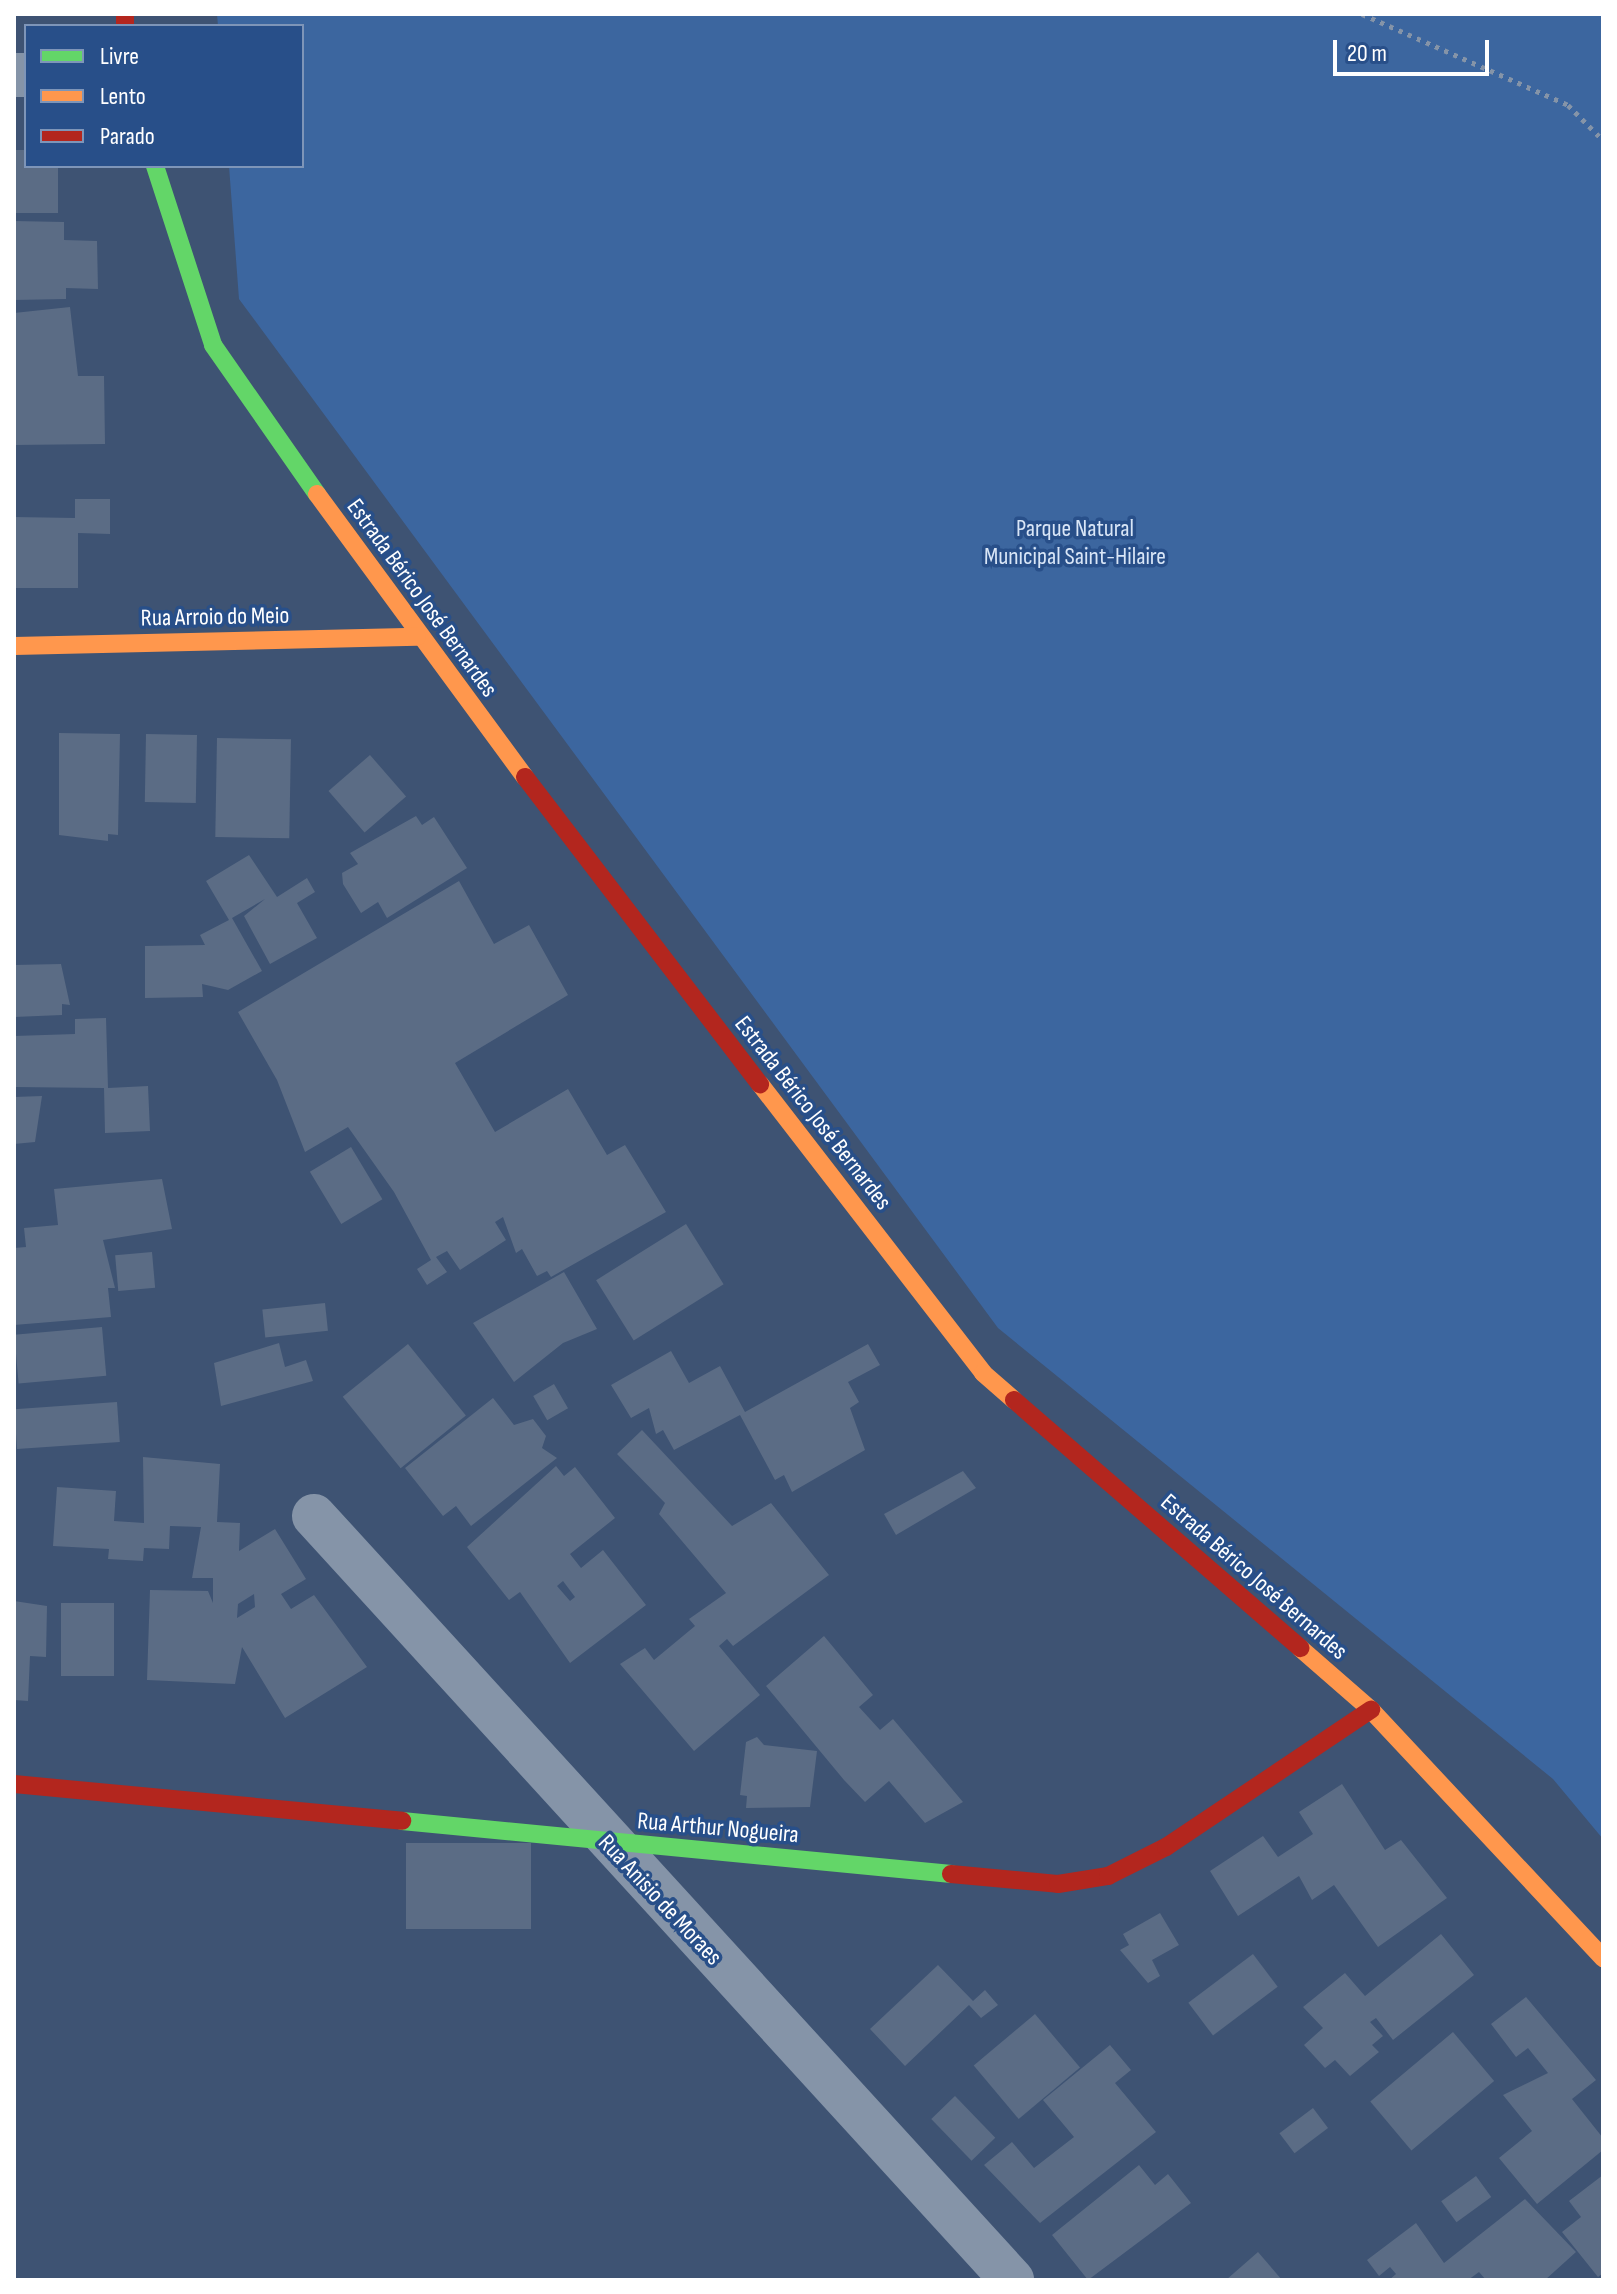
<!DOCTYPE html>
<meta charset="utf-8">
<style>
body{margin:0}
#map{position:relative;width:1617px;height:2294px;overflow:hidden;background:#3e5373;font-family:"Sofia Sans Condensed",sans-serif}
div>[style]{position:absolute}
.green>*{inset:0;background:#3c669f}
.building>*{inset:0;background:#5b6c85;transform-origin:0 0}
.path>*{height:5px;margin-top:-2.5px;transform-origin:0;background:repeating-linear-gradient(90deg,#8594a8 0 4px,transparent 0 10px)}
.street>*{height:44px;margin:-22px;padding:0 22px;transform-origin:22px;border-radius:22px;background:#8594a8}
.fast>*{height:18px;margin:-9px;padding:0 9px;transform-origin:9px;border-radius:9px;background:#63d668}
.slow>*{height:18px;margin:-9px;padding:0 9px;transform-origin:9px;border-radius:9px;background:#ff974d}
.jam>*{height:18px;margin:-9px;padding:0 9px;transform-origin:9px;border-radius:9px;background:#b3261e}
span{translate:-50% -50%;white-space:nowrap;text-align:center;line-height:1.15;-webkit-text-stroke:7px #284f89;paint-order:stroke}
.park-label{font-size:24px;color:#d9e6f7}
.street-label{font-size:24px;color:#fff}
.frame{position:absolute;inset:0;border:16px solid #fff;pointer-events:none}
.legend{position:absolute;left:24px;top:24px;width:280px;height:144px;box-sizing:border-box;background:#284f89;border:2px solid #7e95b8;margin:0;padding:10px 14px;list-style:none;font-size:24px;color:#fff}
.legend li{display:flex;align-items:center;gap:16px;height:40px}
.legend b{width:40px;border:2px solid #7e95b8}
.scale{position:absolute;left:1333px;top:40px;width:156px;height:36px;box-sizing:border-box;border:4px solid #fff;border-top:0;padding-left:10px;font-size:24px;line-height:28px;white-space:nowrap;color:#fff;-webkit-text-stroke:6px #284f89;paint-order:stroke}
</style>
<div id="map">
<div class="green">
<div style="clip-path:polygon(217px 14px,1603px 14px,1603px 1839px,1553px 1779px,998px 1328px,239px 299px,229px 166px,302px 166px,302px 26px,218px 26px)"></div>
</div>
<div class="building">
<div style="clip-path:polygon(14px 150px,26px 150px,26px 166px,58px 166px,58px 213px,14px 213px)"></div>
<div style="clip-path:polygon(14px 221px,64px 222px,64px 240px,97px 241px,98px 289px,66px 288px,66px 299px,14px 300px)"></div>
<div style="clip-path:polygon(70px 307px,78px 376px,104px 376px,105px 444px,14px 445px,14px 313px)"></div>
<div style="clip-path:polygon(75px 499px,110px 499px,110px 534px,78px 533px,78px 588px,14px 588px,14px 517px,75px 518px)"></div>
<div style="clip-path:polygon(59px 733px,120px 734px,118px 835px,108px 834px,108px 841px,59px 835px)"></div>
<div style="left:146px;top:734px;width:51px;height:68px;rotate:1deg"></div>
<div style="left:217px;top:738px;width:74px;height:99px;rotate:1deg"></div>
<div style="left:370px;top:755px;width:55px;height:55px;rotate:49deg"></div>
<div style="clip-path:polygon(416px 816px,422px 825px,434px 817px,467px 868px,387px 918px,378px 902px,361px 913px,343px 884px,342px 873px,358px 864px,350px 853px)"></div>
<div style="clip-path:polygon(249px 855px,277px 897px,307px 878px,315px 892px,297px 903px,317px 938px,270px 964px,244px 916px,265px 899px,232px 918px,262px 971px,228px 990px,202px 984px,203px 997px,145px 998px,145px 946px,205px 945px,200px 935px,229px 920px,206px 881px)"></div>
<div style="clip-path:polygon(459px 881px,494px 944px,529px 925px,568px 995px,455px 1063px,495px 1132px,568px 1089px,607px 1155px,625px 1145px,666px 1212px,551px 1277px,547px 1271px,537px 1276px,522px 1249px,516px 1253px,503px 1217px,495px 1222px,506px 1240px,460px 1270px,447px 1251px,436px 1257px,447px 1272px,427px 1285px,417px 1269px,431px 1260px,394px 1192px,348px 1127px,305px 1152px,277px 1080px,238px 1012px)"></div>
<div style="clip-path:polygon(61px 964px,70px 1005px,62px 1004px,62px 1015px,14px 1017px,14px 965px)"></div>
<div style="clip-path:polygon(106px 1018px,108px 1088px,148px 1086px,150px 1131px,105px 1133px,104px 1088px,14px 1087px,14px 1036px,75px 1034px,75px 1019px)"></div>
<div style="clip-path:polygon(42px 1096px,35px 1142px,14px 1144px,14px 1097px)"></div>
<div style="left:351px;top:1147px;width:61px;height:48px;rotate:59deg"></div>
<div style="clip-path:polygon(162px 1179px,172px 1229px,103px 1240px,115px 1288px,108px 1288px,111px 1317px,14px 1325px,14px 1248px,26px 1247px,24px 1228px,58px 1225px,54px 1189px)"></div>
<div style="left:686px;top:1224px;width:71px;height:106px;rotate:58deg"></div>
<div style="left:152px;top:1252px;width:36px;height:37px;rotate:85deg"></div>
<div style="clip-path:polygon(564px 1272px,597px 1329px,563px 1343px,514px 1382px,473px 1323px)"></div>
<div style="left:325px;top:1303px;width:28px;height:63px;rotate:84deg"></div>
<div style="left:102px;top:1327px;width:49px;height:88px;rotate:85deg"></div>
<div style="clip-path:polygon(279px 1343px,285px 1367px,306px 1360px,313px 1381px,221px 1406px,214px 1363px)"></div>
<div style="left:408px;top:1344px;width:92px;height:84px;rotate:51deg"></div>
<div style="clip-path:polygon(868px 1344px,880px 1365px,848px 1382px,859px 1402px,850px 1408px,865px 1450px,792px 1492px,784px 1475px,775px 1480px,740px 1415px,674px 1450px,663px 1430px,656px 1434px,649px 1408px,631px 1418px,611px 1385px,671px 1351px,689px 1383px,720px 1366px,745px 1412px)"></div>
<div style="left:554px;top:1384px;width:28px;height:24px;rotate:60deg"></div>
<div style="clip-path:polygon(493px 1398px,514px 1425px,533px 1419px,546px 1436px,542px 1448px,557px 1458px,471px 1526px,456px 1506px,443px 1516px,405px 1468px)"></div>
<div style="left:117px;top:1402px;width:40px;height:103px;rotate:86deg"></div>
<div style="clip-path:polygon(642px 1430px,732px 1526px,771px 1503px,829px 1575px,733px 1646px,727px 1639px,719px 1646px,760px 1695px,694px 1751px,620px 1664px,645px 1648px,654px 1660px,695px 1626px,689px 1619px,726px 1593px,659px 1514px,665px 1503px,617px 1454px)"></div>
<div style="clip-path:polygon(evenodd,143px 1457px,220px 1464px,217px 1522px,240px 1523px,239px 1551px,275px 1529px,306px 1579px,281px 1594px,291px 1609px,314px 1595px,367px 1667px,285px 1718px,242px 1647px,235px 1684px,147px 1680px,150px 1590px,208px 1591px,213px 1603px,213px 1578px,192px 1578px,201px 1527px,170px 1526px,169px 1549px,144px 1548px,143px 1561px,108px 1559px,109px 1549px,53px 1546px,57px 1487px,116px 1491px,114px 1521px,144px 1523px,143px 1457px,254px 1594px,255px 1607px,237px 1618px,238px 1604px,254px 1594px)"></div>
<div style="clip-path:polygon(evenodd,556px 1466px,564px 1476px,575px 1467px,615px 1518px,570px 1554px,581px 1568px,603px 1550px,646px 1605px,570px 1663px,520px 1592px,509px 1600px,467px 1547px,556px 1466px,563px 1581px,575px 1597px,570px 1601px,557px 1586px,563px 1581px)"></div>
<div style="clip-path:polygon(963px 1471px,976px 1488px,896px 1535px,884px 1514px)"></div>
<div style="clip-path:polygon(14px 1601px,47px 1606px,46px 1657px,30px 1656px,28px 1701px,14px 1700px)"></div>
<div style="left:61px;top:1603px;width:53px;height:73px"></div>
<div style="clip-path:polygon(824px 1636px,873px 1695px,859px 1707px,880px 1730px,893px 1719px,963px 1802px,925px 1823px,889px 1781px,865px 1802px,844px 1780px,766px 1686px)"></div>
<div style="clip-path:polygon(757px 1737px,764px 1745px,817px 1751px,810px 1807px,746px 1808px,747px 1796px,740px 1795px,746px 1742px)"></div>
<div style="clip-path:polygon(1342px 1784px,1385px 1850px,1401px 1840px,1447px 1898px,1378px 1947px,1334px 1885px,1312px 1900px,1299px 1876px,1238px 1916px,1210px 1871px,1263px 1836px,1278px 1857px,1313px 1834px,1299px 1812px)"></div>
<div style="left:531px;top:1843px;width:86px;height:125px;rotate:90deg"></div>
<div style="clip-path:polygon(1160px 1913px,1179px 1945px,1152px 1960px,1160px 1976px,1148px 1983px,1120px 1950px,1129px 1945px,1123px 1934px)"></div>
<div style="clip-path:polygon(1441px 1934px,1474px 1975px,1393px 2040px,1376px 2018px,1370px 2022px,1383px 2036px,1372px 2045px,1379px 2052px,1350px 2076px,1335px 2060px,1325px 2068px,1304px 2045px,1323px 2028px,1303px 2007px,1345px 1973px,1365px 1996px)"></div>
<div style="left:1253px;top:1954px;width:41px;height:81px;rotate:53deg"></div>
<div style="clip-path:polygon(938px 1965px,973px 2001px,985px 1990px,998px 2005px,981px 2018px,969px 2005px,905px 2066px,870px 2029px)"></div>
<div style="clip-path:polygon(1526px 1997px,1596px 2080px,1572px 2099px,1603px 2138px,1603px 2150px,1537px 2204px,1499px 2158px,1532px 2131px,1503px 2095px,1548px 2073px,1528px 2048px,1516px 2057px,1491px 2024px)"></div>
<div style="left:1035px;top:2014px;width:70px;height:80px;rotate:50deg"></div>
<div style="left:1453px;top:2032px;width:64px;height:108px;rotate:50deg"></div>
<div style="clip-path:polygon(1110px 2045px,1131px 2070px,1115px 2083px,1156px 2132px,1040px 2223px,984px 2165px,1012px 2142px,1034px 2168px,1074px 2137px,1043px 2100px)"></div>
<div style="left:955px;top:2096px;width:58px;height:33px;rotate:46deg"></div>
<div style="left:1313px;top:2108px;width:25px;height:42px;rotate:53deg"></div>
<div style="clip-path:polygon(1139px 2165px,1155px 2185px,1168px 2174px,1191px 2203px,1088px 2280px,1052px 2235px)"></div>
<div style="clip-path:polygon(1603px 2175px,1603px 2273px,1598px 2277px,1562px 2232px,1581px 2217px,1569px 2201px)"></div>
<div style="left:1476px;top:2176px;width:26px;height:43px;rotate:54deg"></div>
<div style="clip-path:polygon(1525px 2199px,1576px 2252px,1545px 2280px,1486px 2280px,1479px 2272px,1468px 2280px,1389px 2280px,1396px 2274px,1390px 2267px,1379px 2276px,1367px 2260px,1416px 2223px,1444px 2263px)"></div>
<div style="clip-path:polygon(1258px 2252px,1282px 2280px,1226px 2280px)"></div>
</div>
<div class="path">
<div style="left:1362px;top:14px;width:225px;rotate:23.8deg"></div>
<div style="left:1568px;top:105px;width:49px;rotate:45deg"></div>
</div>
<div class="street">
<div style="left:14px;top:75px;width:12px"></div>
<div style="left:314px;top:1516px;width:1035px;rotate:47.58deg"></div>
</div>
<div class="fast">
<div style="left:155px;top:166px;width:188px;rotate:72deg"></div>
<div style="left:213px;top:345px;width:182px;rotate:55.1deg"></div>
<div style="left:402px;top:1821px;width:552px;rotate:5.51deg"></div>
</div>
<div class="slow">
<div style="left:317px;top:494px;width:351px;rotate:53.7deg"></div>
<div style="left:14px;top:646px;width:403px;rotate:-1.3deg"></div>
<div style="left:760px;top:1084px;width:365px;rotate:52.3deg"></div>
<div style="left:983px;top:1373px;width:41px;rotate:41.1deg"></div>
<div style="left:1300px;top:1648px;width:94px;rotate:41.1deg"></div>
<div style="left:1371px;top:1710px;width:340px;rotate:46.9deg"></div>
</div>
<div class="jam">
<div style="left:125px;top:14px;width:12px;rotate:90deg"></div>
<div style="left:525px;top:777px;width:387px;rotate:52.6deg"></div>
<div style="left:1014px;top:1400px;width:379px;rotate:40.9deg"></div>
<div style="left:14px;top:1784px;width:390px;rotate:5.4deg"></div>
<div style="left:951px;top:1874px;width:107px;rotate:5.3deg"></div>
<div style="left:1058px;top:1884px;width:51px;rotate:-9.1deg"></div>
<div style="left:1108px;top:1876px;width:65px;rotate:-26.6deg"></div>
<div style="left:1166px;top:1847px;width:247px;rotate:-33.8deg"></div>
</div>
<div class="park-label">
<span style="left:1075px;top:543px">Parque Natural<br>Municipal Saint-Hilaire</span>
</div>
<div class="street-label">
<span style="left:422px;top:598px;rotate:54deg">Estrada Bérico José Bernardes</span>
<span style="left:215px;top:617px;rotate:-1deg">Rua Arroio do Meio</span>
<span style="left:813px;top:1113px;rotate:52deg">Estrada Bérico José Bernardes</span>
<span style="left:1254px;top:1577px;rotate:41deg">Estrada Bérico José Bernardes</span>
<span style="left:718px;top:1828px;rotate:5deg">Rua Arthur Nogueira</span>
<span style="left:660px;top:1900px;rotate:47deg">Rua Anisio de Moraes</span>
</div>
<div class="frame"></div>
<ul class="legend">
<li><b style="height:10px;background:#63d668"></b>Livre</li>
<li><b style="height:10px;background:#ff974d"></b>Lento</li>
<li><b style="height:10px;background:#b3261e"></b>Parado</li>
</ul>
<div class="scale">20 m</div>
</div>
